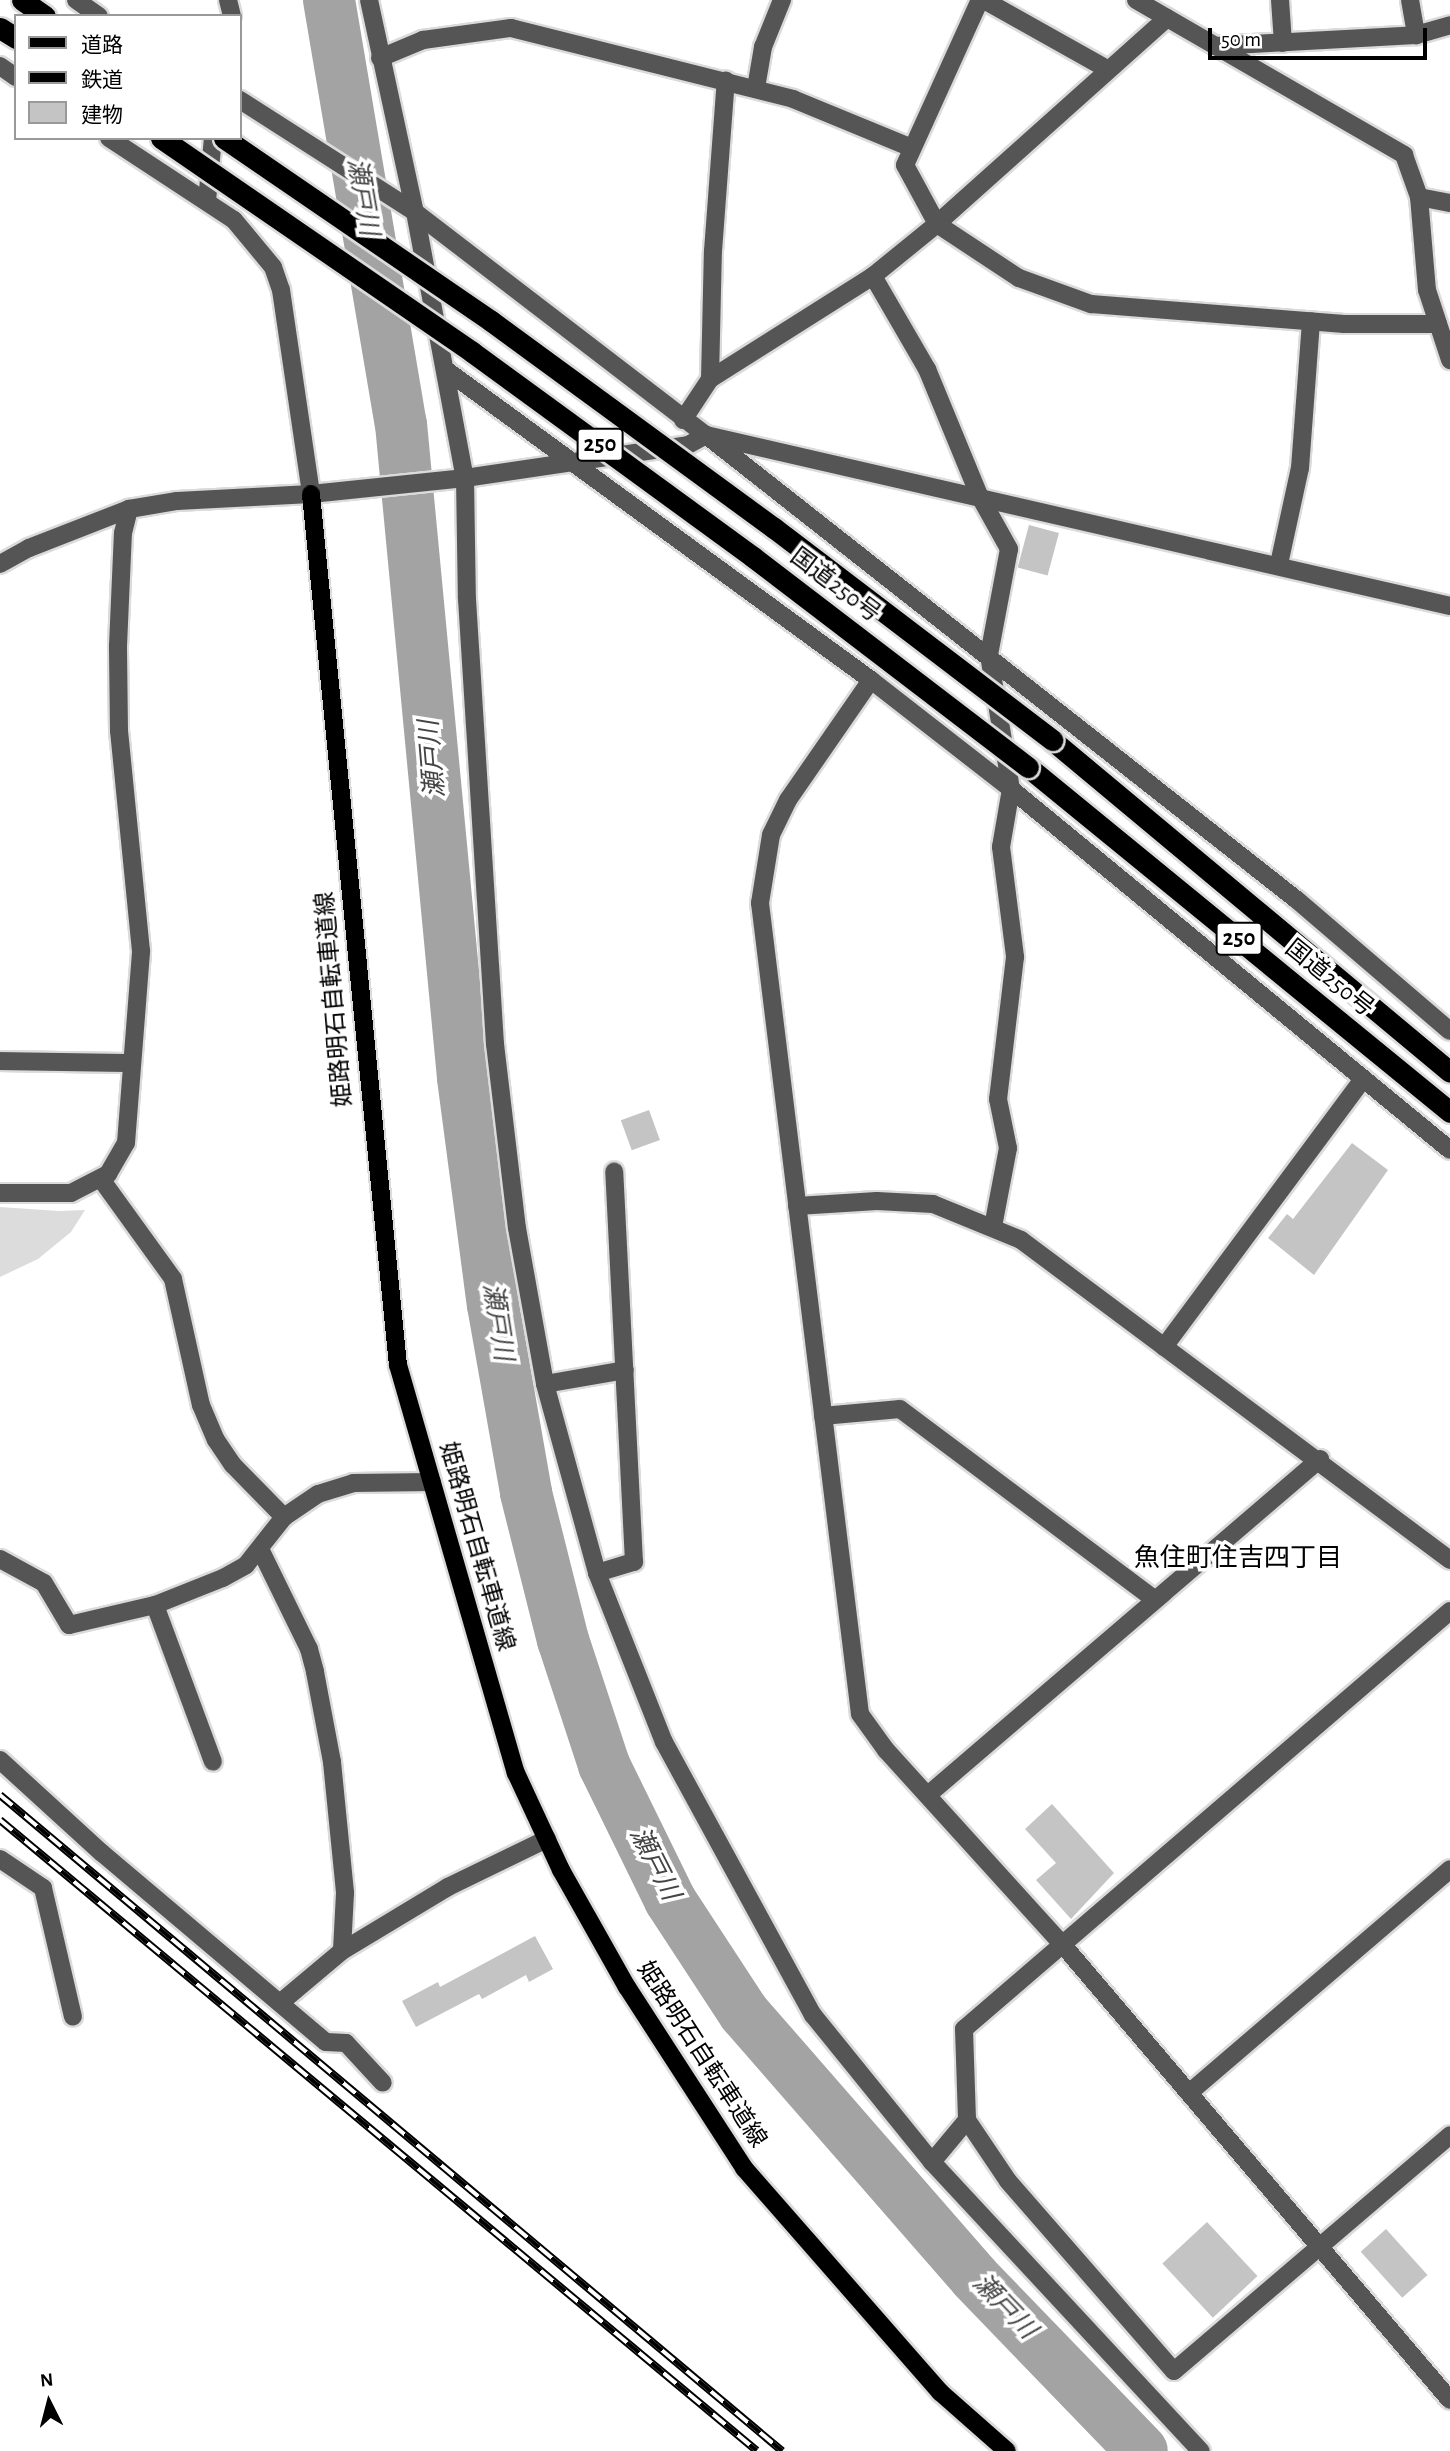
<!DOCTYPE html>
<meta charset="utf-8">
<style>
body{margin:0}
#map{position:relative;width:1450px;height:2451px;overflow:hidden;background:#fff;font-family:"Alegreya Sans","Noto Sans JP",sans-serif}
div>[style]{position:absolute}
.green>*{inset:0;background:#dcdcdc}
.river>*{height:52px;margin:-26px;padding:0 26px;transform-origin:26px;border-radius:26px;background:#a3a3a3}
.building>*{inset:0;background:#c4c4c4;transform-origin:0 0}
.roads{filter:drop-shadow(2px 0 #dbdbdb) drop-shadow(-2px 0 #dbdbdb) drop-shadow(0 2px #dbdbdb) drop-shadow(0 -2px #dbdbdb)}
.minor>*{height:18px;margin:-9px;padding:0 9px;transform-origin:9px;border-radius:9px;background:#555}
.major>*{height:18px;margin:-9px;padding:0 9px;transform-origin:9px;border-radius:9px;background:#000}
.highway>*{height:21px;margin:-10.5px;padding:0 10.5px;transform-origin:10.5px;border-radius:10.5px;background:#000}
.rail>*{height:8px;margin-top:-4px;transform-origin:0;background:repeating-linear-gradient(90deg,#fff 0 16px,#000 0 32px);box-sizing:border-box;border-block:2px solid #000}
.bridges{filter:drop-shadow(2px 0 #dbdbdb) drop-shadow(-2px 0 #dbdbdb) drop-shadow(0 2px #dbdbdb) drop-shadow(0 -2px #dbdbdb)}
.highway-bridge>*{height:21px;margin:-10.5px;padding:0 10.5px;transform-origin:10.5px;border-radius:10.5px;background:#000}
span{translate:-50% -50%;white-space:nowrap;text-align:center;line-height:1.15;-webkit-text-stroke:7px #fff;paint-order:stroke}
.shield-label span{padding:2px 5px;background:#fff;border:2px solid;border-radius:5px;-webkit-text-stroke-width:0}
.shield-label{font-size:23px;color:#000;font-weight:700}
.street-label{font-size:24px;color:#000}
.water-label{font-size:26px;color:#444;font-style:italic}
.neighbourhood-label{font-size:26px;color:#000}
.legend{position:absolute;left:14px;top:14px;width:228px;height:126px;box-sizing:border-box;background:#fff;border:2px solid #999;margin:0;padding:9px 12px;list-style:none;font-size:21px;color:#000}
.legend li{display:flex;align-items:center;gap:14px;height:35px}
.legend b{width:35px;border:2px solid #999}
.north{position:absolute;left:14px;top:2367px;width:70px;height:70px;-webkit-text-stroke:5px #fff;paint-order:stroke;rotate:354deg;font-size:19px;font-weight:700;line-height:28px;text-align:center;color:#000}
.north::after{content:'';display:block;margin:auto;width:24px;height:32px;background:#000;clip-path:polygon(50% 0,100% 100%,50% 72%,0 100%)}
.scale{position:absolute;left:1208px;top:28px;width:219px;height:32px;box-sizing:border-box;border:4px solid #000;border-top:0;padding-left:9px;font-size:21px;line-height:24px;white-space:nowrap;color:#000;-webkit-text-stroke:5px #fff;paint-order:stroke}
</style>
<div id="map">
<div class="green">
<div style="clip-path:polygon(0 1207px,59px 1211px,85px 1210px,71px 1232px,38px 1259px,0 1277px)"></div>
</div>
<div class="river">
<div style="left:329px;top:0;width:430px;rotate:80.4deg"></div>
<div style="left:401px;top:424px;width:657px;rotate:84.58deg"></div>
<div style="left:463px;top:1078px;width:229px;rotate:82.5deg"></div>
<div style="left:493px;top:1305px;width:191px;rotate:80deg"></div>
<div style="left:526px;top:1493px;width:152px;rotate:75.9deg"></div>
<div style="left:563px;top:1640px;width:132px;rotate:71.8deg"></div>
<div style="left:604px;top:1765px;width:150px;rotate:63.9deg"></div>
<div style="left:670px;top:1900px;width:135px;rotate:56.8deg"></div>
<div style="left:744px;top:2013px;width:352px;rotate:48.9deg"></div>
<div style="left:975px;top:2278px;width:240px;rotate:46deg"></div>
</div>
<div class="building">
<div style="left:1029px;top:525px;width:31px;height:44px;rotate:15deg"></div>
<div style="left:649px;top:1110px;width:32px;height:30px;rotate:70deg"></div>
<div style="clip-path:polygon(1352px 1143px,1388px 1170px,1314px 1275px,1268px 1238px,1287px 1214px,1293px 1219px)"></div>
<div style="clip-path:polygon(1052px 1804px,1114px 1873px,1071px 1919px,1036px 1880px,1056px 1863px,1025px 1829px)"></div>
<div style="clip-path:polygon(535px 1936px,553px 1969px,529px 1982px,526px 1975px,482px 1999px,479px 1994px,416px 2027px,402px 2001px,438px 1982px,440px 1987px)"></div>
<div style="left:1207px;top:2222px;width:74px;height:61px;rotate:47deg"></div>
<div style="left:1386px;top:2229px;width:62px;height:34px;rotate:48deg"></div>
</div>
<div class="roads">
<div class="minor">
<div style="left:76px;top:0;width:28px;rotate:35deg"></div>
<div style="left:228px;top:0;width:16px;rotate:76deg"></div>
<div style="left:369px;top:0;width:217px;rotate:77.8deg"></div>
<div style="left:415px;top:212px;width:271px;rotate:79.4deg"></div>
<div style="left:465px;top:478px;width:121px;rotate:89.1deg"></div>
<div style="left:467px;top:599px;width:446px;rotate:86.4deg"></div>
<div style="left:495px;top:1044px;width:185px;rotate:83.2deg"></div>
<div style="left:517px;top:1228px;width:158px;rotate:79.8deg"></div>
<div style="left:545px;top:1384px;width:196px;rotate:74.6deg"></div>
<div style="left:597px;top:1573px;width:182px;rotate:68.4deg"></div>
<div style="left:664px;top:1742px;width:311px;rotate:61.4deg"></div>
<div style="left:813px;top:2015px;width:189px;rotate:51deg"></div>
<div style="left:932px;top:2162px;width:395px;rotate:47.1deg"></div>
<div style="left:984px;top:0;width:141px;rotate:29.3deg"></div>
<div style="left:1136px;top:0;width:310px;rotate:30deg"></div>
<div style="left:1404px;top:155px;width:45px;rotate:70.3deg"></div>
<div style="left:1419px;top:197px;width:93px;rotate:85.1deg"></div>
<div style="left:1427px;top:290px;width:74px;rotate:71.8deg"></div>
<div style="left:1280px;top:0;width:43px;rotate:86deg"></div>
<div style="left:1410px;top:0;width:36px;rotate:80deg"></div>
<div style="left:1167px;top:18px;width:309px;rotate:138.2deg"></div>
<div style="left:937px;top:224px;width:98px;rotate:33.4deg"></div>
<div style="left:1019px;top:278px;width:77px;rotate:19.9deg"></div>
<div style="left:1091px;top:304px;width:254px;rotate:4.5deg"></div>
<div style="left:1344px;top:324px;width:94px"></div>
<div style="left:1215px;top:46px;width:201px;rotate:-3.1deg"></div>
<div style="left:1416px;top:35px;width:35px;rotate:-16deg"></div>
<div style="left:380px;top:58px;width:47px;rotate:-22.7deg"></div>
<div style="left:423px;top:40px;width:89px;rotate:-7.8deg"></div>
<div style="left:511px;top:28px;width:291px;rotate:14.1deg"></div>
<div style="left:793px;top:99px;width:129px;rotate:22.4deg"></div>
<div style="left:0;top:66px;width:19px;rotate:35deg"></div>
<div style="left:756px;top:88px;width:42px;rotate:-80.3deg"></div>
<div style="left:763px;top:47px;width:51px;rotate:-68deg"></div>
<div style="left:240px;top:100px;width:208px;rotate:32.6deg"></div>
<div style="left:415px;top:212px;width:367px;rotate:37.5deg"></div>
<div style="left:706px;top:435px;width:752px;rotate:38.2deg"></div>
<div style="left:1297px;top:900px;width:201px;rotate:40.6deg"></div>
<div style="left:109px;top:138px;width:149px;rotate:33.3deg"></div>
<div style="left:234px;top:220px;width:61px;rotate:50.3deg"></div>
<div style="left:273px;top:267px;width:24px;rotate:71deg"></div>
<div style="left:281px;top:290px;width:206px;rotate:81.6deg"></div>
<div style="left:1419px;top:197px;width:32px;rotate:11deg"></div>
<div style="left:207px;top:201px;width:63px;rotate:-84.6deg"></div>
<div style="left:873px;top:276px;width:108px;rotate:59.9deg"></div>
<div style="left:927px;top:369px;width:136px;rotate:67.6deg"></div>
<div style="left:979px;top:495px;width:62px;rotate:60.9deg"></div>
<div style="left:1009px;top:549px;width:108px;rotate:100.7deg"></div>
<div style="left:989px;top:655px;width:136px;rotate:80.7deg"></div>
<div style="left:1011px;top:789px;width:59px;rotate:99.8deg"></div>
<div style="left:1001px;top:847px;width:111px;rotate:82.7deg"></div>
<div style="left:1015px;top:957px;width:143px;rotate:96.8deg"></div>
<div style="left:998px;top:1099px;width:50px;rotate:78.5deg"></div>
<div style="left:1008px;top:1148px;width:80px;rotate:100.8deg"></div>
<div style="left:446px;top:370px;width:526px;rotate:36.11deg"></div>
<div style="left:871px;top:680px;width:177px;rotate:37.9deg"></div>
<div style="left:1011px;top:789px;width:568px;rotate:39.43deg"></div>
<div style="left:710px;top:379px;width:128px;rotate:-88.7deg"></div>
<div style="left:713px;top:251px;width:171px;rotate:-85.7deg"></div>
<div style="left:683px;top:420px;width:49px;rotate:-56.6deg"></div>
<div style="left:710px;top:379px;width:193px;rotate:-32.3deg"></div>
<div style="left:873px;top:276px;width:82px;rotate:-39.1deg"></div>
<div style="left:937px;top:224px;width:67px;rotate:-118.5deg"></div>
<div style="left:905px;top:165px;width:181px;rotate:-65.6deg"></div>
<div style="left:0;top:564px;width:33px;rotate:-29deg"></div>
<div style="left:29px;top:548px;width:107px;rotate:-21.3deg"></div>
<div style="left:129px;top:509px;width:49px;rotate:-9.5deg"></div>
<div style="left:177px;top:501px;width:134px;rotate:-3deg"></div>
<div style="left:311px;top:494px;width:155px;rotate:-5.9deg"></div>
<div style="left:465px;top:478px;width:225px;rotate:-8.4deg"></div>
<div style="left:688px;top:445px;width:21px;rotate:-29deg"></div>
<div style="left:706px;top:435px;width:763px;rotate:12.94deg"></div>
<div style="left:1279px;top:564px;width:98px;rotate:-77.7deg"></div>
<div style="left:1300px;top:468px;width:147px;rotate:-85.7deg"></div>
<div style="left:871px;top:680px;width:146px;rotate:124.7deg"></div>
<div style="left:788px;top:800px;width:39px;rotate:116deg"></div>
<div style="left:771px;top:835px;width:69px;rotate:99.2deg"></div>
<div style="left:760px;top:903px;width:817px;rotate:82.97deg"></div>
<div style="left:860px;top:1714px;width:44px;rotate:54.2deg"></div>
<div style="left:886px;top:1750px;width:263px;rotate:47.8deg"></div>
<div style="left:1063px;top:1945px;width:597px;rotate:49.62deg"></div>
<div style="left:0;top:1061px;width:132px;rotate:0.9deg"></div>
<div style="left:101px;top:1179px;width:123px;rotate:54.2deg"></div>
<div style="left:173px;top:1279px;width:129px;rotate:77.5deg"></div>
<div style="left:201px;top:1405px;width:38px;rotate:67deg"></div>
<div style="left:216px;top:1440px;width:30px;rotate:56deg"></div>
<div style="left:233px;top:1465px;width:73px;rotate:45.6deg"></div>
<div style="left:0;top:1193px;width:71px"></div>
<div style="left:71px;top:1193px;width:42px;rotate:-27.2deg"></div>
<div style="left:108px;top:1174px;width:36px;rotate:-60deg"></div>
<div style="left:126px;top:1143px;width:193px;rotate:-85.5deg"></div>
<div style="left:141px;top:951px;width:221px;rotate:-95.7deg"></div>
<div style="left:119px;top:731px;width:85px;rotate:-90.7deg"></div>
<div style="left:118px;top:646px;width:113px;rotate:-87.5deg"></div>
<div style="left:123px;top:533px;width:25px;rotate:-76deg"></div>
<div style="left:797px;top:1206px;width:80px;rotate:-3.6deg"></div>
<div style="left:877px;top:1201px;width:56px;rotate:3.1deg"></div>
<div style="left:933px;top:1204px;width:95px;rotate:22.2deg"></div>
<div style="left:1021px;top:1240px;width:535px;rotate:36.72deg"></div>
<div style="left:1164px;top:1347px;width:334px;rotate:-53.4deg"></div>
<div style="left:545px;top:1384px;width:81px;rotate:-9.9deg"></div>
<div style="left:823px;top:1416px;width:77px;rotate:-5.2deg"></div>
<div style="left:900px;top:1409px;width:317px;rotate:36.8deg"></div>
<div style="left:261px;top:1551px;width:109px;rotate:63.9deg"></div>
<div style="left:309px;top:1649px;width:24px;rotate:75deg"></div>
<div style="left:315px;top:1672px;width:92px;rotate:79.3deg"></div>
<div style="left:332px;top:1762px;width:132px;rotate:84.3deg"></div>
<div style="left:345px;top:1893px;width:58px;rotate:93deg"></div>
<div style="left:0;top:1559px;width:50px;rotate:28.6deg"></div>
<div style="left:44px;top:1583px;width:49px;rotate:59.2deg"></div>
<div style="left:69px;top:1625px;width:88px;rotate:-13.1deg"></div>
<div style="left:155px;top:1605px;width:73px;rotate:-21.7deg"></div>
<div style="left:223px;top:1578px;width:26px;rotate:-29deg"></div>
<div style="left:246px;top:1565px;width:61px;rotate:-51.6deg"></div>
<div style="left:284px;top:1517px;width:41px;rotate:-34.1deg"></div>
<div style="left:318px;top:1494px;width:37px;rotate:-17deg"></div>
<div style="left:353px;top:1483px;width:79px;rotate:-0.7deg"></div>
<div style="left:597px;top:1573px;width:39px;rotate:-17deg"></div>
<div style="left:634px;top:1562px;width:391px;rotate:-92.9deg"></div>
<div style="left:155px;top:1605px;width:167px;rotate:69.7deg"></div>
<div style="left:1450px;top:1611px;width:641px;rotate:139.3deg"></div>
<div style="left:964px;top:2029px;width:91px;rotate:88.1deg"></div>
<div style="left:967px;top:2120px;width:73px;rotate:56.1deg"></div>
<div style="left:1008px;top:2181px;width:252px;rotate:48.9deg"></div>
<div style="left:1174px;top:2371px;width:363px;rotate:-40.5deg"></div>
<div style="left:0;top:1760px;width:138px;rotate:42.4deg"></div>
<div style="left:102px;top:1853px;width:293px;rotate:40.2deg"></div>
<div style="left:326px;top:2042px;width:20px;rotate:3deg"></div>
<div style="left:346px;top:2043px;width:54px;rotate:47.2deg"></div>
<div style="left:929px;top:1794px;width:515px;rotate:-40.59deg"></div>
<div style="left:0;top:1859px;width:52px;rotate:34deg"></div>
<div style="left:43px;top:1888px;width:132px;rotate:76.9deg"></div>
<div style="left:280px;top:2003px;width:81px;rotate:-40deg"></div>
<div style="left:342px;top:1951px;width:124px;rotate:-31.1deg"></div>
<div style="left:448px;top:1887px;width:110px;rotate:-25.9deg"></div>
<div style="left:1189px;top:2093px;width:344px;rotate:-40.6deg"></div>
<div style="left:932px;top:2162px;width:55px;rotate:-50.2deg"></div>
</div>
<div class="major">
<div style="left:311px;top:494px;width:875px;rotate:84.3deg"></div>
<div style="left:398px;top:1365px;width:425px;rotate:73.9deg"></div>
<div style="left:516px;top:1773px;width:107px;rotate:65.1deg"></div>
<div style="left:561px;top:1870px;width:134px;rotate:60.6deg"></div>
<div style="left:627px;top:1987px;width:216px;rotate:57.1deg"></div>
<div style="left:744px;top:2168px;width:298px;rotate:48.8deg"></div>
<div style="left:940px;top:2392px;width:89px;rotate:41.4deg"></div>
</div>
<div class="highway">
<div style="left:22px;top:0;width:28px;rotate:35deg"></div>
<div style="left:0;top:28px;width:19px;rotate:32deg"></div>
<div style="left:1052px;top:740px;width:518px;rotate:39.83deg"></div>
<div style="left:1028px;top:767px;width:545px;rotate:39.27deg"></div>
</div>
</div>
<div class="rail">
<div style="left:0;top:1795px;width:1021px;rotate:39.99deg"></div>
<div style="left:0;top:1820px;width:985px;rotate:39.81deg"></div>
</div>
<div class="bridges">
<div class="highway-bridge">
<div style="left:161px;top:138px;width:378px;rotate:34.5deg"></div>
<div style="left:472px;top:352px;width:348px;rotate:36.1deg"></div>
<div style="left:753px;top:557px;width:346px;rotate:37.4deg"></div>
<div style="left:224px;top:138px;width:324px;rotate:34.4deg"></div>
<div style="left:491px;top:321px;width:351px;rotate:36.2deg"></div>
<div style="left:774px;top:528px;width:350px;rotate:37.3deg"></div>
</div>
</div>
<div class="shield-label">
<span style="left:600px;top:445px">250</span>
<span style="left:1239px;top:939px">250</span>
</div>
<div class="street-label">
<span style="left:835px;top:586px;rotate:37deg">国道250号</span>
<span style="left:1329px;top:979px;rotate:39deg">国道250号</span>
<span style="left:335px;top:999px;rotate:-95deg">姫路明石自転車道線</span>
<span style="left:476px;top:1547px;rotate:74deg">姫路明石自転車道線</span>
<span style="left:701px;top:2055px;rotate:57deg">姫路明石自転車道線</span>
</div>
<div class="water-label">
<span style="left:362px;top:197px;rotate:80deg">瀬戸川</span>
<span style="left:433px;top:759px;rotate:-95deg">瀬戸川</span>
<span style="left:497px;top:1322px;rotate:81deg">瀬戸川</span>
<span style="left:654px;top:1864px;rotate:63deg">瀬戸川</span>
<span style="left:1004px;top:2307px;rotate:46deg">瀬戸川</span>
</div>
<div class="neighbourhood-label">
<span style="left:1238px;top:1559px">魚住町住吉四丁目</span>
</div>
<ul class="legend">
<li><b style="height:9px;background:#000"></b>道路</li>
<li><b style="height:9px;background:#000"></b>鉄道</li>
<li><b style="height:19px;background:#c4c4c4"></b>建物</li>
</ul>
<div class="north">N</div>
<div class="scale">50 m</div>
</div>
